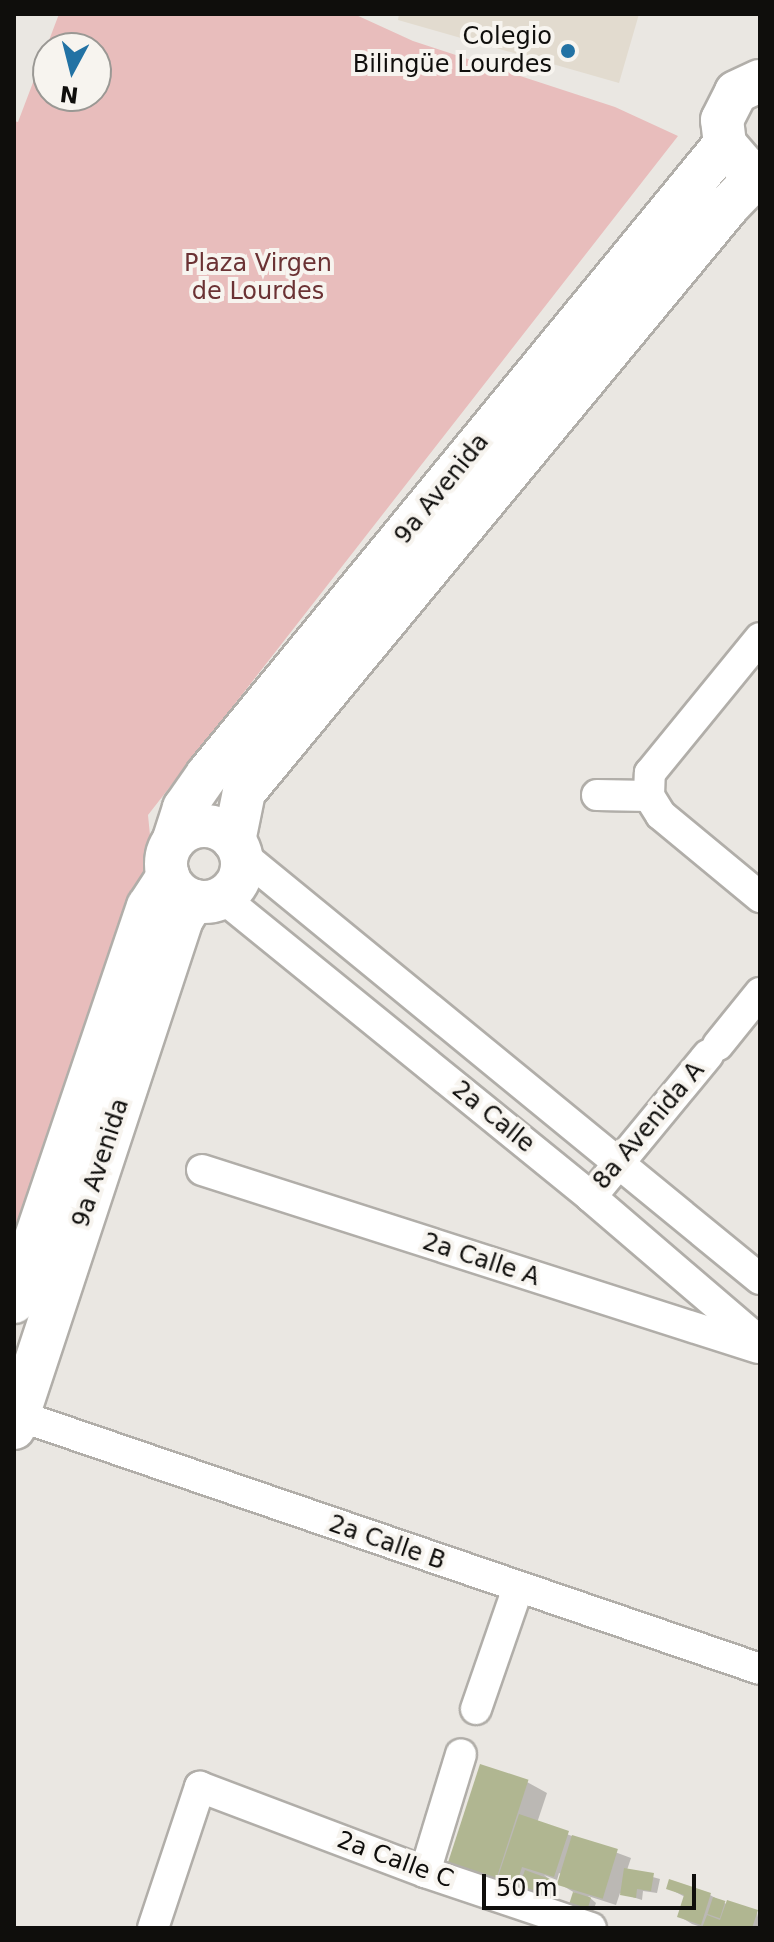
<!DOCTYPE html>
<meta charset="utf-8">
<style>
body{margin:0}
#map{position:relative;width:774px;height:1942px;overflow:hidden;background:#eae7e2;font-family:"DejaVu Sans",sans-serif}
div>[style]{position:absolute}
.built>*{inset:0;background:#e2dbcf}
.green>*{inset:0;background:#e8bdbc}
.shadow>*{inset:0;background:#0003}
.building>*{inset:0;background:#b0b691;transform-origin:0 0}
.roads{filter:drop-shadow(2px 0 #b1aea9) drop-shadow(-2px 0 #b1aea9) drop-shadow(0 2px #b1aea9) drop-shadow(0 -2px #b1aea9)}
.minor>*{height:30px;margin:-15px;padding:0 15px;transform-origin:15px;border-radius:15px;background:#fff}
.secondary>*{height:42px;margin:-21px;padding:0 21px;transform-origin:21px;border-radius:21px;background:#fff}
.secondary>.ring{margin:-21px;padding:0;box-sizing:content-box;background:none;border:42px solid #fff;border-radius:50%}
.dots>*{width:22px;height:22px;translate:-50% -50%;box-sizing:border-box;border:4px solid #f7f4ef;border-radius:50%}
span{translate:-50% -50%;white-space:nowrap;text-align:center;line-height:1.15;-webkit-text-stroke:8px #f7f4ef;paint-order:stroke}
.poi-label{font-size:24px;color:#0f0e0c}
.right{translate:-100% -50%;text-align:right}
.park-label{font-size:24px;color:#6b3234}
.street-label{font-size:24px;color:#0f0e0c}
.frame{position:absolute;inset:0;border:16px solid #0f0e0c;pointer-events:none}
.north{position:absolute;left:32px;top:32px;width:80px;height:80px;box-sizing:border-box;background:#f7f4ef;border:2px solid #9a9894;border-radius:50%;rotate:187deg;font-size:22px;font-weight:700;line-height:32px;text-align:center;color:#0f0e0c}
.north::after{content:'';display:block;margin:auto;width:28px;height:36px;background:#2272a4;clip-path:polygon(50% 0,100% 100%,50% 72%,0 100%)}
.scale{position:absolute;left:482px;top:1874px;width:214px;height:36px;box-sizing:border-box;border:4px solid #0f0e0c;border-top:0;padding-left:10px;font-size:24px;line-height:28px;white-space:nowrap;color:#0f0e0c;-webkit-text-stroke:6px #f7f4ef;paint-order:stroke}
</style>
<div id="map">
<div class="built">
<div style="clip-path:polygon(399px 14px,639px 14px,619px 83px,398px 20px)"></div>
</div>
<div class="green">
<div style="clip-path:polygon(evenodd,59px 14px,354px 14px,413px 41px,615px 107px,678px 136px,148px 815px,153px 866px,14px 1302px,14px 121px,18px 122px,59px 14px,48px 48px,96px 48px,96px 96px,48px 96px,48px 48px)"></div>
</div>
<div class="shadow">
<div style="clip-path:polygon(527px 1782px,547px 1793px,537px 1823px,631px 1858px,627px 1870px,660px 1879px,657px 1893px,643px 1891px,642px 1900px,620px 1893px,616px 1905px,588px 1896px,596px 1903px,591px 1917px,576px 1911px,575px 1893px,560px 1884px,563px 1875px,559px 1873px,557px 1880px,544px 1875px,556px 1884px,549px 1904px,468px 1876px)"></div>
<div style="clip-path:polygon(668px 1888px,710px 1895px,728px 1905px,757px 1912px,760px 1928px,704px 1928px,692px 1924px,679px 1916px,685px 1897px)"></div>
</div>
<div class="building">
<div style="left:480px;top:1764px;width:51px;height:107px;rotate:18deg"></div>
<div style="clip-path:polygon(519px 1814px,569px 1831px,554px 1877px,522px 1867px,513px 1895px,494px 1889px)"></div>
<div style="left:572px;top:1835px;width:48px;height:52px;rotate:17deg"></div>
<div style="clip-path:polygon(624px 1868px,654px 1873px,651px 1891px,637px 1889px,636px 1898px,620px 1895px)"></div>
<div style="left:525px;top:1870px;width:27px;height:25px;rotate:20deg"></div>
<div style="clip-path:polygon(669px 1879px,711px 1893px,701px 1925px,677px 1917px,684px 1895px,666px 1889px)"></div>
<div style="left:573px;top:1892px;width:19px;height:17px;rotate:18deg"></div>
<div style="left:713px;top:1897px;width:13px;height:18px;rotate:18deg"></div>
<div style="clip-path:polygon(727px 1900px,758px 1910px,752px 1928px,702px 1928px,707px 1915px,720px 1920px)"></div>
</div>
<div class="roads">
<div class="minor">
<div style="left:597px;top:795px;width:52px;rotate:1.1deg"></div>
<div style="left:649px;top:796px;width:23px;rotate:-88deg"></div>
<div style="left:650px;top:773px;width:174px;rotate:-50.8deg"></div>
<div style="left:649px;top:796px;width:22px;rotate:58deg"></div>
<div style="left:661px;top:815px;width:129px;rotate:39.6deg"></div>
<div style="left:240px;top:853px;width:672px;rotate:39.33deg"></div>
<div style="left:222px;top:897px;width:476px;rotate:39.1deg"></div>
<div style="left:591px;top:1197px;width:223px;rotate:40.6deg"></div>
<div style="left:718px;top:1045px;width:67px;rotate:-51.1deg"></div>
<div style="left:202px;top:1170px;width:584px;rotate:17.75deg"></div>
<div style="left:591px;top:1197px;width:184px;rotate:-50.5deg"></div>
<div style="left:14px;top:1414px;width:788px;rotate:18.87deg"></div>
<div style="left:476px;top:1709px;width:128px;rotate:-70.9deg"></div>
<div style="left:425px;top:1872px;width:123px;rotate:-73deg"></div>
<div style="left:153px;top:1928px;width:149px;rotate:-71.6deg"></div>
<div style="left:200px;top:1787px;width:241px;rotate:20.7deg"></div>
<div style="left:425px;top:1872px;width:175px;rotate:18.6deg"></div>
</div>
<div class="secondary">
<div style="left:743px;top:165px;width:28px;rotate:-131deg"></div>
<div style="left:725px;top:144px;width:24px;rotate:-97deg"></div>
<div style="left:722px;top:120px;width:31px;rotate:-63deg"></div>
<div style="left:736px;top:92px;width:26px;rotate:-25deg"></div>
<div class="ring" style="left:166px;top:826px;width:34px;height:34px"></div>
<div style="left:234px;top:841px;width:50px;rotate:-78.5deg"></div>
<div style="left:244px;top:792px;width:763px;rotate:-50.43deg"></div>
<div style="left:730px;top:204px;width:43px;rotate:-45.9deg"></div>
<div style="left:173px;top:842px;width:36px;rotate:-72deg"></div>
<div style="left:184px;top:808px;width:40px;rotate:-55.1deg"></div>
<div style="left:207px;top:775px;width:816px;rotate:-50.62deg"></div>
<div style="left:14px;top:1302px;width:417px;rotate:-71.3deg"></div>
<div style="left:148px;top:907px;width:37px;rotate:-57deg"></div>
<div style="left:14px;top:1428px;width:536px;rotate:-71.73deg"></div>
<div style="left:182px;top:919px;width:22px;rotate:-58deg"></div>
</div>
</div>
<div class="dots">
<div style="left:568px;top:51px;background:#2272a4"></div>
</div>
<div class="poi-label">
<span class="right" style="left:552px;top:51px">Colegio<br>Bilingüe Lourdes</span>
</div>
<div class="park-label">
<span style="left:258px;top:278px">Plaza Virgen<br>de Lourdes</span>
</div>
<div class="street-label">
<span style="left:442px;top:489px;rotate:-51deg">9a Avenida</span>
<span style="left:493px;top:1117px;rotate:39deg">2a Calle</span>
<span style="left:649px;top:1126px;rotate:-50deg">8a Avenida A</span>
<span style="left:101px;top:1163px;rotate:-72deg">9a Avenida</span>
<span style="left:481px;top:1260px;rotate:18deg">2a Calle A</span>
<span style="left:387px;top:1543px;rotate:19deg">2a Calle B</span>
<span style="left:395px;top:1860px;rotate:20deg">2a Calle C</span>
</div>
<div class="frame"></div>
<div class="north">N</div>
<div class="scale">50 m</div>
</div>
